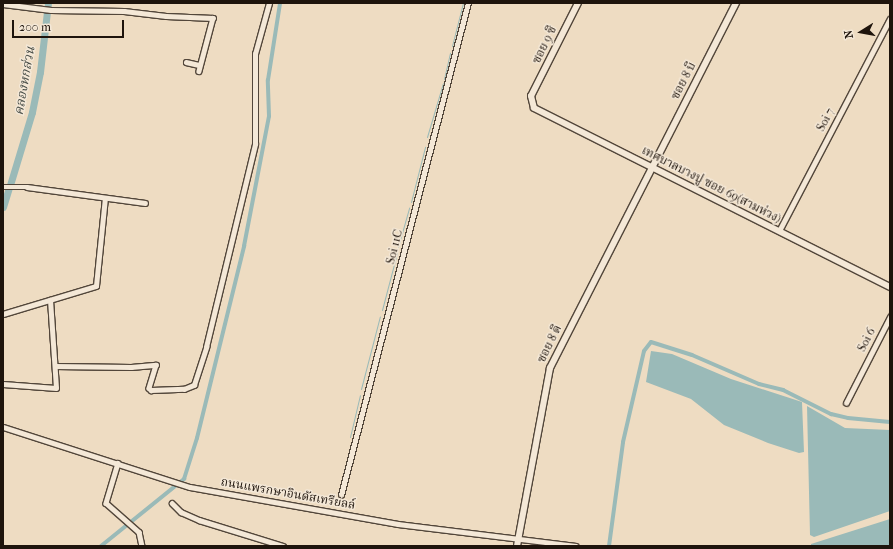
<!DOCTYPE html>
<meta charset="utf-8">
<style>
body{margin:0}
#map{position:relative;width:893px;height:549px;overflow:hidden;background:#eedcc2;font-family:"IM FELL French Canon","Noto Serif Thai",serif}
div>[style]{position:absolute}
.water>*{inset:0;background:#9abab8}
.stream>*{height:1px;margin:-0.5px;padding:0 0.5px;transform-origin:0.5px;border-radius:0.5px;background:#9abab8}
.canal>*{height:4px;margin:-2px;padding:0 2px;transform-origin:2px;border-radius:2px;background:#9abab8}
.river>*{height:7px;margin:-3.5px;padding:0 3.5px;transform-origin:3.5px;border-radius:3.5px;background:#9abab8}
.roads{filter:drop-shadow(1px 0 #52463a) drop-shadow(-1px 0 #52463a) drop-shadow(0 1px #52463a) drop-shadow(0 -1px #52463a)}
.street>*{height:4.5px;margin:-2.25px;padding:0 2.25px;transform-origin:2.25px;border-radius:2.25px;background:#f4e8d7}
.secondary>*{height:6px;margin:-3px;padding:0 3px;transform-origin:3px;border-radius:3px;background:#f4e8d7}
span{translate:-50% -50%;white-space:nowrap;text-align:center;line-height:1.15;-webkit-text-stroke:3px #f4e8d7;paint-order:stroke}
.street-label{font-size:12px;color:#1e140c}
.water-label{font-size:13px;color:#494e48;font-style:italic}
.frame{position:absolute;inset:0;border:4px solid #1e140c;pointer-events:none}
.north{position:absolute;left:841px;top:12px;width:40px;height:40px;-webkit-text-stroke:3px #f4e8d7;paint-order:stroke;rotate:259deg;font-size:11px;font-weight:700;line-height:16px;text-align:center;color:#1e140c}
.north::after{content:'';display:block;margin:auto;width:14px;height:18px;background:#1e140c;clip-path:polygon(50% 0,100% 100%,50% 72%,0 100%)}
.scale{position:absolute;left:12px;top:20px;width:112px;height:18px;box-sizing:border-box;border:2px solid #1e140c;border-top:0;padding-left:5px;font-size:12px;line-height:14px;white-space:nowrap;color:#1e140c;-webkit-text-stroke:3px #f4e8d7;paint-order:stroke}
</style>
<div id="map">
<div class="water">
<div style="clip-path:polygon(651px 351px,672px 354px,731px 379px,802px 402px,804px 452px,799px 453px,768px 443px,724px 425px,691px 399px,646px 382px)"></div>
<div style="clip-path:polygon(807px 406px,845px 428px,890px 430px,890px 511px,814px 537px,810px 535px)"></div>
<div style="clip-path:polygon(890px 519px,890px 546px,811px 546px,811px 544px)"></div>
</div>
<div class="stream">
<div style="left:452px;top:46px;width:44px;rotate:-75.7deg"></div>
<div style="left:444px;top:79px;width:27px;rotate:-77deg"></div>
<div style="left:427px;top:137px;width:56px;rotate:-73.5deg"></div>
<div style="left:411px;top:202px;width:57px;rotate:-75.7deg"></div>
<div style="left:398px;top:247px;width:41px;rotate:-74.2deg"></div>
<div style="left:382px;top:310px;width:59px;rotate:-75.3deg"></div>
<div style="left:361px;top:389px;width:75px;rotate:-75.4deg"></div>
<div style="left:350px;top:437px;width:43px;rotate:-76.6deg"></div>
</div>
<div class="canal">
<div style="left:101px;top:546px;width:107px;rotate:-38.9deg"></div>
<div style="left:184px;top:479px;width:43px;rotate:-72.4deg"></div>
<div style="left:197px;top:438px;width:198px;rotate:-76.2deg"></div>
<div style="left:244px;top:246px;width:132px;rotate:-79.1deg"></div>
<div style="left:269px;top:116px;width:36px;rotate:-92deg"></div>
<div style="left:268px;top:80px;width:78px;rotate:-81.1deg"></div>
<div style="left:609px;top:546px;width:105px;rotate:-82.3deg"></div>
<div style="left:623px;top:442px;width:93px;rotate:-77deg"></div>
<div style="left:644px;top:351px;width:11px;rotate:-52deg"></div>
<div style="left:651px;top:342px;width:43px;rotate:17.6deg"></div>
<div style="left:692px;top:355px;width:73px;rotate:23.4deg"></div>
<div style="left:759px;top:384px;width:25px;rotate:14deg"></div>
<div style="left:783px;top:390px;width:54px;rotate:26.6deg"></div>
<div style="left:831px;top:414px;width:17px;rotate:13deg"></div>
<div style="left:848px;top:418px;width:42px;rotate:5.4deg"></div>
</div>
<div class="river">
<div style="left:10px;top:185px;width:76px;rotate:-73.2deg"></div>
<div style="left:32px;top:112px;width:41px;rotate:-78.7deg"></div>
<div style="left:40px;top:72px;width:69px;rotate:-83.4deg"></div>
<div style="left:3px;top:207px;width:21px;rotate:-73deg"></div>
</div>
<div class="roads">
<div class="street">
<div style="left:3px;top:4px;width:48px;rotate:7.1deg"></div>
<div style="left:51px;top:10px;width:73px;rotate:0.8deg"></div>
<div style="left:124px;top:11px;width:42px;rotate:6.8deg"></div>
<div style="left:166px;top:16px;width:47px;rotate:2.4deg"></div>
<div style="left:213px;top:18px;width:55px;rotate:104.8deg"></div>
<div style="left:186px;top:62px;width:13px;rotate:13deg"></div>
<div style="left:3px;top:187px;width:24px"></div>
<div style="left:27px;top:187px;width:119px;rotate:7.7deg"></div>
<div style="left:779px;top:231px;width:239px;rotate:-62.4deg"></div>
<div style="left:3px;top:314px;width:97px;rotate:-16.8deg"></div>
<div style="left:96px;top:286px;width:88px;rotate:-84.2deg"></div>
<div style="left:55px;top:366px;width:76px;rotate:0.8deg"></div>
<div style="left:131px;top:367px;width:25px;rotate:-5deg"></div>
<div style="left:156px;top:365px;width:24px;rotate:107deg"></div>
<div style="left:149px;top:388px;width:3px;rotate:45deg"></div>
<div style="left:151px;top:390px;width:33px;rotate:-2deg"></div>
<div style="left:184px;top:389px;width:11px;rotate:-22deg"></div>
<div style="left:194px;top:385px;width:40px;rotate:-72deg"></div>
<div style="left:206px;top:347px;width:209px;rotate:-76.4deg"></div>
<div style="left:255px;top:144px;width:90px;rotate:-90deg"></div>
<div style="left:255px;top:54px;width:53px;rotate:-74.6deg"></div>
<div style="left:3px;top:384px;width:53px;rotate:4.3deg"></div>
<div style="left:56px;top:388px;width:88px;rotate:-93.9deg"></div>
<div style="left:846px;top:403px;width:97px;rotate:-62.9deg"></div>
<div style="left:3px;top:427px;width:196px;rotate:17.8deg"></div>
<div style="left:190px;top:487px;width:211px;rotate:10.1deg"></div>
<div style="left:398px;top:524px;width:179px;rotate:7deg"></div>
<div style="left:118px;top:463px;width:42px;rotate:106.7deg"></div>
<div style="left:106px;top:503px;width:44px;rotate:41.3deg"></div>
<div style="left:139px;top:532px;width:14px;rotate:78deg"></div>
<div style="left:341px;top:495px;width:508px;rotate:-75.53deg"></div>
<div style="left:172px;top:503px;width:13px;rotate:45deg"></div>
<div style="left:181px;top:512px;width:20px;rotate:24deg"></div>
<div style="left:199px;top:520px;width:88px;rotate:17.2deg"></div>
</div>
<div class="secondary">
<div style="left:578px;top:3px;width:104px;rotate:116.8deg"></div>
<div style="left:531px;top:96px;width:12px;rotate:76deg"></div>
<div style="left:534px;top:108px;width:398px;rotate:26.7deg"></div>
<div style="left:517px;top:546px;width:181px;rotate:-79.5deg"></div>
<div style="left:550px;top:368px;width:410px;rotate:-63deg"></div>
</div>
</div>
<div class="street-label">
<span style="left:545px;top:45px;rotate:-64deg">ซอย 9 ซี</span>
<span style="left:684px;top:81px;rotate:-63deg">ซอย 8 บี</span>
<span style="left:826px;top:120px;rotate:-62deg">Soi 7</span>
<span style="left:711px;top:185px;rotate:27deg">เทศบาลบางปู ซอย 69(สามห่วง)</span>
<span style="left:395px;top:247px;rotate:-76deg">Soi 11C</span>
<span style="left:867px;top:340px;rotate:-63deg">Soi 6</span>
<span style="left:550px;top:344px;rotate:-64deg">ซอย 8 ดี</span>
<span style="left:288px;top:494px;rotate:10deg">ถนนแพรกษาอินดัสเทรียลล์</span>
</div>
<div class="water-label">
<span style="left:25px;top:81px;rotate:-80deg">คลองหกส่วน</span>
</div>
<div class="frame"></div>
<div class="north">N</div>
<div class="scale">200 m</div>
</div>
